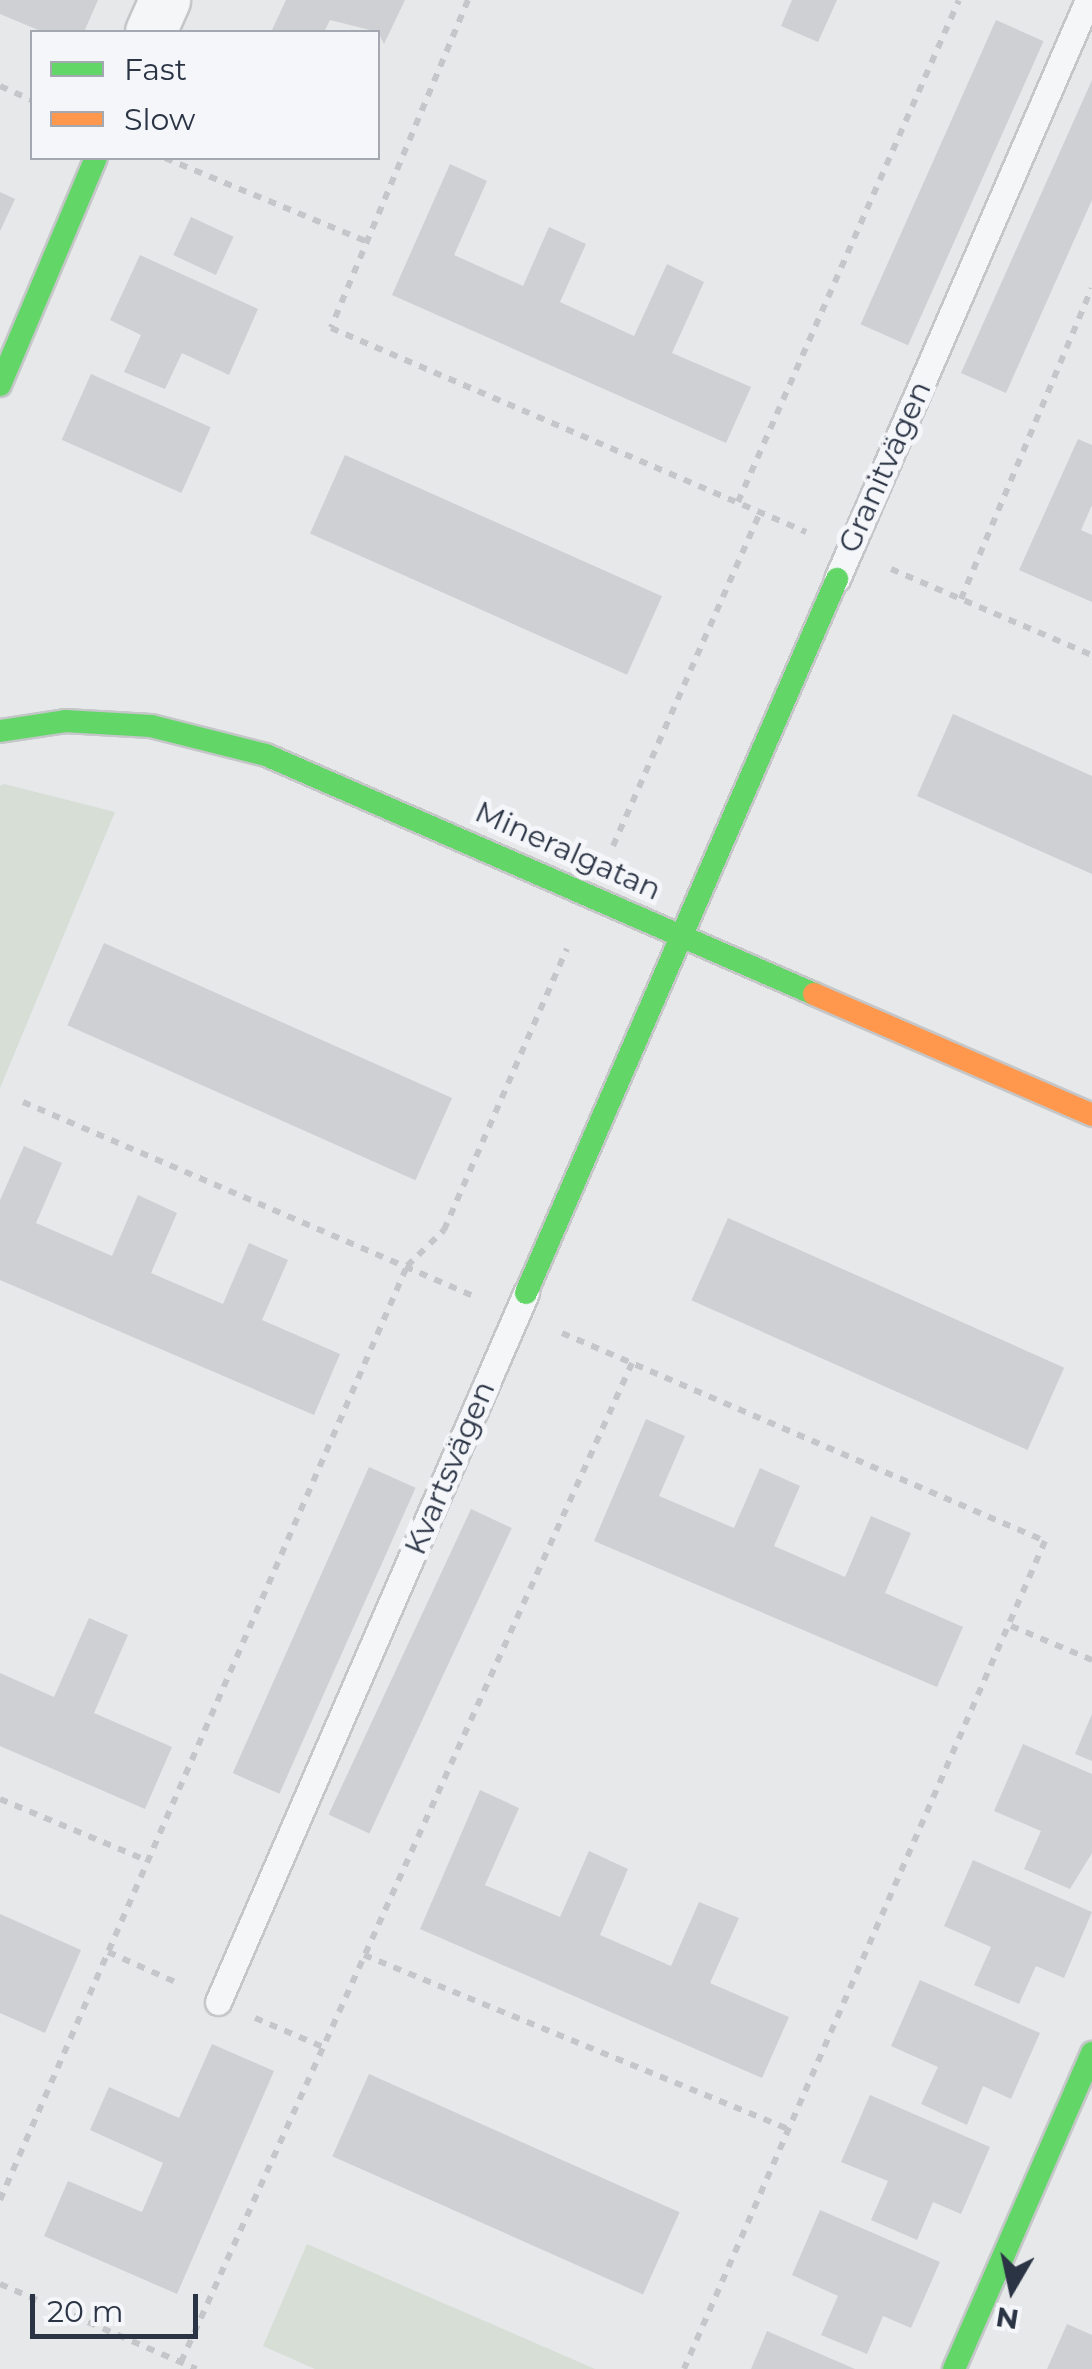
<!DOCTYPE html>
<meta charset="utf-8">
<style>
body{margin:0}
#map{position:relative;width:1092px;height:2369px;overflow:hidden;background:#e6e8ea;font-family:Montserrat,sans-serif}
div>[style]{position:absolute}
.green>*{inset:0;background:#d6ded6}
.building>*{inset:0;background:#ced0d3;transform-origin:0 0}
.path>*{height:6px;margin-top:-3px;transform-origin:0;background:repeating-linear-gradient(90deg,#c5c6ca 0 8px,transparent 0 16px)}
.roads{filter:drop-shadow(2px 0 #c4c6c8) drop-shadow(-2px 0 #c4c6c8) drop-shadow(0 2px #c4c6c8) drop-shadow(0 -2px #c4c6c8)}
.lane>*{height:25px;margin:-12.5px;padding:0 12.5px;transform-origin:12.5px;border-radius:12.5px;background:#f5f6f7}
.street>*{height:50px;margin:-25px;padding:0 25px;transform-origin:25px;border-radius:25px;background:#f5f6f7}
.fast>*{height:22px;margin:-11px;padding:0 11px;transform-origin:11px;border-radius:11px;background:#63d668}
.slow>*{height:22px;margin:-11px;padding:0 11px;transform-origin:11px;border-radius:11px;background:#ff974d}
span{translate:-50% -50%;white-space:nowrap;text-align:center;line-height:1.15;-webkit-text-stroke:10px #f4f6f9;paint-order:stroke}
.street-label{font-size:30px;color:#2b3445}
.legend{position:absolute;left:30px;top:30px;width:350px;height:130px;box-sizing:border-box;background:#f4f6f9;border:2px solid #a4a8b1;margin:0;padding:12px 18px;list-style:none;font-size:30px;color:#2b3445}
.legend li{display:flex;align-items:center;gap:20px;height:50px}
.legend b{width:50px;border:2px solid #a4a8b1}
.north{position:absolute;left:962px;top:2239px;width:100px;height:100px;-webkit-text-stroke:8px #f4f6f9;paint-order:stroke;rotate:189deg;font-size:28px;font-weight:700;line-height:40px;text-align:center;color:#2b3445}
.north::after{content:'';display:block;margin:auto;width:35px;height:45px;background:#2b3445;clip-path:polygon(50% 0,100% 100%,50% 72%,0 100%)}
.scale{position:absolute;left:30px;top:2294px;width:168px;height:45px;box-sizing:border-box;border:5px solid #2b3445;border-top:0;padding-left:12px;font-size:30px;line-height:35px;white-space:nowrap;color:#2b3445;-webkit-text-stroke:8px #f4f6f9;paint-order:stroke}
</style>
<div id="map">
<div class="green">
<div style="clip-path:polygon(4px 784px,115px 812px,0 1088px,0 786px)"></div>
<div style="clip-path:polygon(307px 2244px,595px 2369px,315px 2369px,263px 2346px)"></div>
</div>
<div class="building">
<div style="clip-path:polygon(0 0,98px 0,84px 32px,43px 32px,0 14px)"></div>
<div style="clip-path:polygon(286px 0,405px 0,384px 44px,378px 32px,330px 20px,324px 32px,271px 32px)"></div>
<div style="clip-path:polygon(792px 0,837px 0,818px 42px,781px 26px)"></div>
<div style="left:996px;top:20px;width:52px;height:333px;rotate:24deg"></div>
<div style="clip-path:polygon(1092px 80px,1092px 200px,1006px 393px,961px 373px)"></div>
<div style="clip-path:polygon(450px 164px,487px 181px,454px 255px,523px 286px,549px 227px,586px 244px,560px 302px,634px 336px,667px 264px,704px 282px,672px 353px,751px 387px,726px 443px,392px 295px)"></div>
<div style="clip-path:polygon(0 192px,15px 199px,0 231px)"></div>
<div style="left:191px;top:217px;width:47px;height:42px;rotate:25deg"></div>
<div style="clip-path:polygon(140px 255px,258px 309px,229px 375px,182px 353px,165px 389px,124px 372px,141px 335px,110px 320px)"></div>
<div style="left:91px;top:374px;width:131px;height:72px;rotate:24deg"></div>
<div style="clip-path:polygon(1078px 439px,1092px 445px,1092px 505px,1081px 530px,1092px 535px,1092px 602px,1019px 570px)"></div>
<div style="left:345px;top:455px;width:347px;height:86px;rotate:24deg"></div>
<div style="clip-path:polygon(953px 714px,1092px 776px,1092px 874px,917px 796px)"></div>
<div style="left:104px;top:943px;width:381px;height:90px;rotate:24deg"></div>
<div style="clip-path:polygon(24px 1146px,62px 1163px,36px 1223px,112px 1256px,138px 1195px,177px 1213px,151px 1273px,223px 1304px,249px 1243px,288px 1260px,262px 1320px,340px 1354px,314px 1415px,0 1280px,0 1200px)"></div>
<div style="left:728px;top:1218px;width:368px;height:90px;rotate:24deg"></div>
<div style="clip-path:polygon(646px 1419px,685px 1436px,659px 1496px,734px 1528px,760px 1468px,800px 1486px,774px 1546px,845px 1577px,871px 1516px,911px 1533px,885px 1593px,963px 1627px,937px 1687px,594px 1541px)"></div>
<div style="left:369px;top:1467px;width:51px;height:335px;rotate:24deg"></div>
<div style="left:471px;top:1509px;width:45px;height:337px;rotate:25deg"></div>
<div style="clip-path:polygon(89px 1618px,128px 1635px,94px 1713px,172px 1747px,145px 1809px,0 1746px,0 1673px,54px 1697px)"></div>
<div style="clip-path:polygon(1092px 1714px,1092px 1761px,1075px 1754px)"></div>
<div style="clip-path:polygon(1023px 1744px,1092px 1774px,1092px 1853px,1070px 1889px,1024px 1869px,1041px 1831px,994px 1811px)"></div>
<div style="clip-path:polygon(480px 1790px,519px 1808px,485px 1885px,560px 1917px,589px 1851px,628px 1869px,600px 1935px,671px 1966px,699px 1902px,739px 1918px,710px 1983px,789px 2017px,762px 2078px,420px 1929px)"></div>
<div style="clip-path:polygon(973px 1860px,1092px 1912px,1064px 1978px,1036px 1966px,1019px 2004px,974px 1985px,991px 1947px,944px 1926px)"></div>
<div style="clip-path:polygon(0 1914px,81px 1950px,45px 2033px,0 2013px)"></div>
<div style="clip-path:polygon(920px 1980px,1040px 2033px,1011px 2099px,983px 2086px,967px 2125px,921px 2104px,938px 2067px,891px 2046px)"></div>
<div style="clip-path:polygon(212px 2044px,274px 2071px,177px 2294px,44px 2236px,68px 2181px,142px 2212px,163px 2163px,90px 2130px,109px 2087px,179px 2118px)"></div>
<div style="left:369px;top:2074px;width:340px;height:90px;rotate:24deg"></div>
<div style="clip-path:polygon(870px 2095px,990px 2147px,961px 2214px,933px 2202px,917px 2240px,871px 2220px,888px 2181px,841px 2162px)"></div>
<div style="clip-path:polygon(820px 2210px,940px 2262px,911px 2328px,883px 2316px,867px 2354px,821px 2335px,838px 2296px,792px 2275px)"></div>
<div style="clip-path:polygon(1067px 2324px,1092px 2335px,1092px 2369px,1047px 2369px)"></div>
<div style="clip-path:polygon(767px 2331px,855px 2369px,751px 2369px)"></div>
</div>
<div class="path">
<div style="left:468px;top:0;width:355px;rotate:112.7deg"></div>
<div style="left:331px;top:328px;width:517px;rotate:23.24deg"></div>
<div style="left:0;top:86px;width:35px;rotate:24deg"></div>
<div style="left:165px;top:158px;width:217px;rotate:22.5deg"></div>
<div style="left:738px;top:502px;width:548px;rotate:-66.24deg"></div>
<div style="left:891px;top:569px;width:219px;rotate:23.2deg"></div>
<div style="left:961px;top:599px;width:337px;rotate:-67.2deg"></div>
<div style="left:613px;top:846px;width:365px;rotate:-66.2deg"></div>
<div style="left:23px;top:1102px;width:489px;rotate:23.3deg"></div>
<div style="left:562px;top:1333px;width:526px;rotate:23.3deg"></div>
<div style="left:1045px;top:1541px;width:903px;rotate:113.56deg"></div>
<div style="left:1011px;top:1626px;width:88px;rotate:22.8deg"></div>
<div style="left:0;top:1799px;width:160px;rotate:22.7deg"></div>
<div style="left:108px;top:1952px;width:79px;rotate:24deg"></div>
<div style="left:364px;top:1955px;width:459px;rotate:22.3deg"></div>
<div style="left:255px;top:2018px;width:74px;rotate:23.1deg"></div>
<div style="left:0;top:2200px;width:1019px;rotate:-66.45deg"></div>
<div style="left:407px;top:1266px;width:52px;rotate:-44.2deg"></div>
<div style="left:444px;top:1230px;width:307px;rotate:-66.4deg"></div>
<div style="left:0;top:2284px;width:214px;rotate:23.4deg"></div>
<div style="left:181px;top:2362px;width:1096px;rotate:-65.7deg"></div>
</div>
<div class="roads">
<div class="lane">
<div style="left:837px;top:579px;width:631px;rotate:-66.56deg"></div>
<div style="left:218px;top:2002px;width:773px;rotate:-66.52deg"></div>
</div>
<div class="street">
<div style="left:151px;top:32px;width:35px;rotate:-66deg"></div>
</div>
<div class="fast">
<div style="left:0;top:385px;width:246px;rotate:-67.1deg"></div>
<div style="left:0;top:731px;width:66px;rotate:-8.7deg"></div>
<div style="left:65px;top:721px;width:86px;rotate:3.3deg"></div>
<div style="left:151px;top:726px;width:119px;rotate:14.2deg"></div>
<div style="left:266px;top:755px;width:598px;rotate:23.56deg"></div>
<div style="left:526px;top:1293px;width:779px;rotate:-66.46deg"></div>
<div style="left:954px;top:2369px;width:345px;rotate:-66.4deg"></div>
</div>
<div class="slow">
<div style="left:814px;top:994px;width:303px;rotate:23.5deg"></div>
</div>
</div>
<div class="street-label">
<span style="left:885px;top:467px;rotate:-66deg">Granitvägen</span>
<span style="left:568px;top:851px;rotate:24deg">Mineralgatan</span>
<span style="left:450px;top:1468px;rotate:-67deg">Kvartsvägen</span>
</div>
<ul class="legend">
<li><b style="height:12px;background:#63d668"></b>Fast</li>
<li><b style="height:12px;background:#ff974d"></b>Slow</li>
</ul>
<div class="north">N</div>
<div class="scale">20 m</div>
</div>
